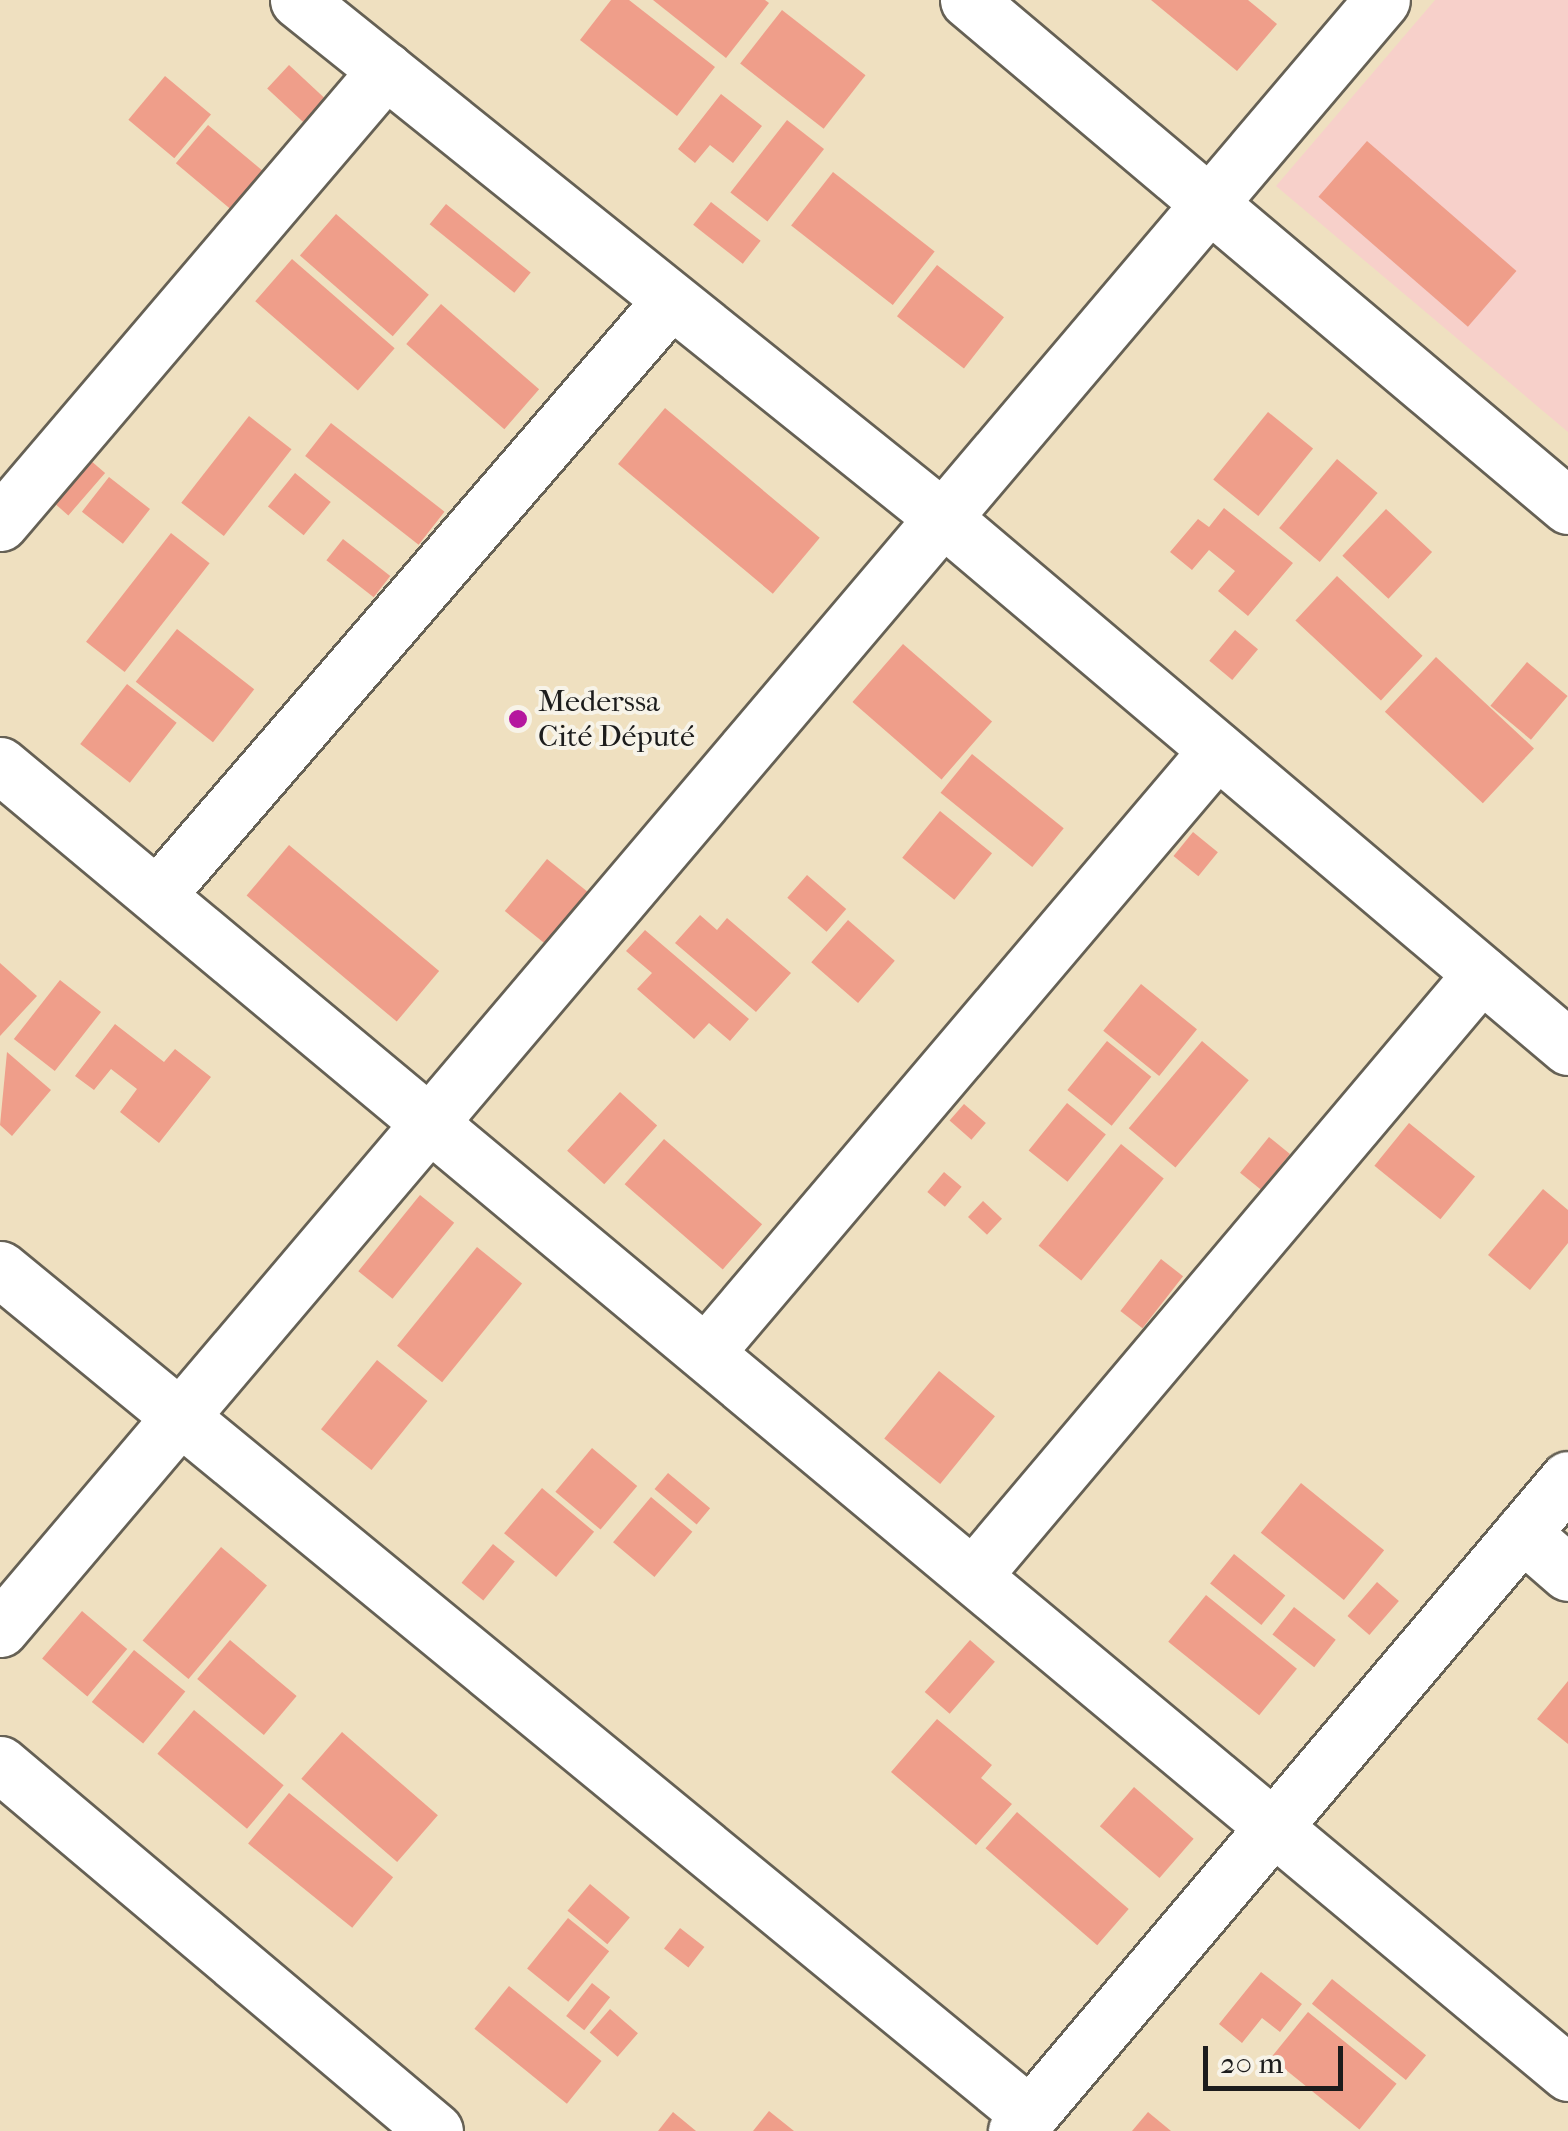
<!DOCTYPE html>
<meta charset="utf-8">
<style>
body{margin:0}
#map{position:relative;width:1568px;height:2131px;overflow:hidden;background:#efe0c0;font-family:"IM FELL French Canon",serif}
div>[style]{position:absolute}
.built>*{inset:0;background:#f7d0ca}
.building>*{inset:0;background:#ef9e8a;transform-origin:0 0}
.roads{filter:drop-shadow(2px 0 #666155) drop-shadow(-2px 0 #666155) drop-shadow(0 2px #666155) drop-shadow(0 -2px #666155)}
.minor>*{height:55px;margin:-27.5px;padding:0 27.5px;transform-origin:27.5px;border-radius:27.5px;background:#fff}
.dots>*{width:28px;height:28px;translate:-50% -50%;box-sizing:border-box;border:5px solid #f7f3e8;border-radius:50%}
span{translate:-50% -50%;white-space:nowrap;text-align:center;line-height:1.15;-webkit-text-stroke:8px #f7f3e8;paint-order:stroke}
.poi-label{font-size:30px;color:#1c1c1c}
.left{translate:0 -50%;text-align:left}
.scale{position:absolute;left:1203px;top:2046px;width:140px;height:45px;box-sizing:border-box;border:5px solid #1c1c1c;border-top:0;padding-left:12px;font-size:30px;line-height:35px;white-space:nowrap;color:#1c1c1c;-webkit-text-stroke:8px #f7f3e8;paint-order:stroke}
</style>
<div id="map">
<div class="built">
<div style="clip-path:polygon(1435px 0,1568px 0,1568px 432px,1276px 186px)"></div>
</div>
<div class="building">
<div style="clip-path:polygon(611px 0,629px 0,715px 67px,677px 116px,580px 40px)"></div>
<div style="clip-path:polygon(653px 0,765px 0,769px 3px,726px 58px)"></div>
<div style="clip-path:polygon(1151px 0,1248px 0,1277px 24px,1237px 71px)"></div>
<div style="left:782px;top:10px;width:106px;height:68px;rotate:38deg"></div>
<div style="left:289px;top:65px;width:54px;height:32px;rotate:43deg"></div>
<div style="left:165px;top:76px;width:60px;height:57px;rotate:40deg"></div>
<div style="clip-path:polygon(721px 94px,762px 126px,733px 163px,710px 145px,695px 163px,678px 149px)"></div>
<div style="left:787px;top:120px;width:47px;height:92px;rotate:38deg"></div>
<div style="left:208px;top:125px;width:72px;height:50px;rotate:40deg"></div>
<div style="left:1367px;top:141px;width:198px;height:74px;rotate:41deg"></div>
<div style="left:833px;top:172px;width:129px;height:68px;rotate:38deg"></div>
<div style="left:711px;top:202px;width:63px;height:29px;rotate:38deg"></div>
<div style="left:446px;top:204px;width:109px;height:26px;rotate:39deg"></div>
<div style="left:336px;top:214px;width:123px;height:55px;rotate:41deg"></div>
<div style="left:292px;top:259px;width:136px;height:56px;rotate:41deg"></div>
<div style="left:937px;top:265px;width:85px;height:65px;rotate:38deg"></div>
<div style="left:441px;top:304px;width:130px;height:53px;rotate:41deg"></div>
<div style="left:665px;top:408px;width:202px;height:73px;rotate:40deg"></div>
<div style="left:1268px;top:412px;width:58px;height:87px;rotate:39deg"></div>
<div style="left:249px;top:416px;width:54px;height:110px;rotate:38deg"></div>
<div style="left:331px;top:423px;width:144px;height:42px;rotate:38deg"></div>
<div style="left:1337px;top:459px;width:53px;height:90px;rotate:40deg"></div>
<div style="left:90px;top:460px;width:20px;height:56px;rotate:41deg"></div>
<div style="left:295px;top:473px;width:46px;height:43px;rotate:39deg"></div>
<div style="left:109px;top:477px;width:52px;height:44px;rotate:38deg"></div>
<div style="clip-path:polygon(1224px 508px,1293px 563px,1248px 616px,1218px 591px,1235px 571px,1209px 550px,1192px 570px,1170px 552px,1198px 519px,1209px 527px)"></div>
<div style="left:1386px;top:509px;width:63px;height:64px;rotate:43deg"></div>
<div style="left:171px;top:533px;width:49px;height:138px;rotate:38deg"></div>
<div style="left:343px;top:539px;width:60px;height:27px;rotate:38deg"></div>
<div style="left:1337px;top:576px;width:117px;height:61px;rotate:43deg"></div>
<div style="left:177px;top:629px;width:98px;height:67px;rotate:38deg"></div>
<div style="left:1235px;top:630px;width:30px;height:40px;rotate:40deg"></div>
<div style="left:903px;top:644px;width:118px;height:77px;rotate:41deg"></div>
<div style="left:1436px;top:657px;width:134px;height:75px;rotate:43deg"></div>
<div style="left:1527px;top:662px;width:53px;height:57px;rotate:40deg"></div>
<div style="left:127px;top:684px;width:63px;height:76px;rotate:38deg"></div>
<div style="left:972px;top:754px;width:118px;height:50px;rotate:39deg"></div>
<div style="left:940px;top:811px;width:67px;height:60px;rotate:39deg"></div>
<div style="left:1193px;top:832px;width:32px;height:31px;rotate:39deg"></div>
<div style="left:289px;top:845px;width:196px;height:66px;rotate:40deg"></div>
<div style="left:547px;top:859px;width:53px;height:67px;rotate:39deg"></div>
<div style="left:807px;top:875px;width:52px;height:30px;rotate:41deg"></div>
<div style="clip-path:polygon(700px 915px,717px 930px,727px 918px,791px 973px,756px 1012px,675px 943px)"></div>
<div style="left:848px;top:920px;width:62px;height:56px;rotate:41deg"></div>
<div style="clip-path:polygon(645px 930px,749px 1019px,730px 1041px,709px 1023px,694px 1039px,637px 989px,652px 973px,626px 951px)"></div>
<div style="clip-path:polygon(0 963px,37px 996px,0 1036px)"></div>
<div style="left:60px;top:980px;width:52px;height:75px;rotate:38deg"></div>
<div style="left:1141px;top:984px;width:72px;height:60px;rotate:39deg"></div>
<div style="clip-path:polygon(115px 1024px,164px 1062px,175px 1049px,211px 1077px,159px 1143px,120px 1112px,137px 1089px,111px 1069px,94px 1090px,75px 1076px)"></div>
<div style="left:1107px;top:1041px;width:57px;height:63px;rotate:39deg"></div>
<div style="left:1202px;top:1041px;width:61px;height:114px;rotate:40deg"></div>
<div style="clip-path:polygon(7px 1052px,51px 1090px,12px 1136px,0 1125px)"></div>
<div style="left:620px;top:1092px;width:50px;height:79px;rotate:42deg"></div>
<div style="left:1067px;top:1103px;width:50px;height:61px;rotate:39deg"></div>
<div style="left:964px;top:1104px;width:29px;height:22px;rotate:41deg"></div>
<div style="left:1409px;top:1123px;width:85px;height:55px;rotate:39deg"></div>
<div style="left:1269px;top:1137px;width:27px;height:46px;rotate:39deg"></div>
<div style="left:664px;top:1139px;width:130px;height:60px;rotate:41deg"></div>
<div style="left:1121px;top:1144px;width:55px;height:131px;rotate:39deg"></div>
<div style="left:944px;top:1172px;width:23px;height:26px;rotate:40deg"></div>
<div style="clip-path:polygon(1543px 1189px,1568px 1210px,1568px 1243px,1530px 1290px,1488px 1255px)"></div>
<div style="left:420px;top:1195px;width:44px;height:98px;rotate:39deg"></div>
<div style="left:983px;top:1201px;width:26px;height:22px;rotate:43deg"></div>
<div style="left:477px;top:1247px;width:58px;height:127px;rotate:39deg"></div>
<div style="left:1161px;top:1259px;width:28px;height:66px;rotate:38deg"></div>
<div style="left:377px;top:1360px;width:65px;height:89px;rotate:39deg"></div>
<div style="left:939px;top:1371px;width:72px;height:87px;rotate:39deg"></div>
<div style="left:592px;top:1448px;width:59px;height:57px;rotate:40deg"></div>
<div style="left:668px;top:1473px;width:55px;height:21px;rotate:40deg"></div>
<div style="left:1301px;top:1483px;width:107px;height:64px;rotate:39deg"></div>
<div style="left:542px;top:1488px;width:68px;height:59px;rotate:40deg"></div>
<div style="left:651px;top:1497px;width:54px;height:59px;rotate:40deg"></div>
<div style="left:493px;top:1544px;width:28px;height:50px;rotate:39deg"></div>
<div style="left:221px;top:1547px;width:60px;height:122px;rotate:40deg"></div>
<div style="left:1234px;top:1554px;width:66px;height:38px;rotate:39deg"></div>
<div style="left:1377px;top:1582px;width:29px;height:45px;rotate:41deg"></div>
<div style="left:1206px;top:1595px;width:117px;height:60px;rotate:39deg"></div>
<div style="left:1294px;top:1607px;width:53px;height:35px;rotate:38deg"></div>
<div style="left:82px;top:1611px;width:59px;height:62px;rotate:40deg"></div>
<div style="left:230px;top:1640px;width:87px;height:51px;rotate:40deg"></div>
<div style="left:970px;top:1640px;width:33px;height:69px;rotate:41deg"></div>
<div style="left:134px;top:1650px;width:66px;height:67px;rotate:39deg"></div>
<div style="clip-path:polygon(1568px 1681px,1568px 1744px,1537px 1719px)"></div>
<div style="left:194px;top:1710px;width:117px;height:57px;rotate:40deg"></div>
<div style="clip-path:polygon(937px 1719px,992px 1765px,981px 1778px,1012px 1804px,976px 1845px,891px 1772px)"></div>
<div style="left:342px;top:1732px;width:127px;height:62px;rotate:41deg"></div>
<div style="left:1134px;top:1787px;width:79px;height:52px;rotate:41deg"></div>
<div style="left:289px;top:1793px;width:134px;height:65px;rotate:39deg"></div>
<div style="left:1017px;top:1812px;width:148px;height:48px;rotate:41deg"></div>
<div style="left:590px;top:1884px;width:52px;height:35px;rotate:40deg"></div>
<div style="left:568px;top:1918px;width:53px;height:65px;rotate:39deg"></div>
<div style="left:680px;top:1928px;width:31px;height:26px;rotate:38deg"></div>
<div style="clip-path:polygon(1261px 1972px,1302px 2004px,1280px 2032px,1262px 2018px,1242px 2043px,1219px 2024px)"></div>
<div style="left:1332px;top:1979px;width:121px;height:32px;rotate:39deg"></div>
<div style="left:592px;top:1983px;width:23px;height:42px;rotate:38deg"></div>
<div style="left:509px;top:1986px;width:119px;height:55px;rotate:39deg"></div>
<div style="left:610px;top:2009px;width:37px;height:31px;rotate:41deg"></div>
<div style="left:1308px;top:2012px;width:114px;height:59px;rotate:39deg"></div>
<div style="clip-path:polygon(769px 2111px,794px 2131px,753px 2131px)"></div>
<div style="clip-path:polygon(673px 2112px,696px 2131px,658px 2131px)"></div>
<div style="clip-path:polygon(1148px 2112px,1171px 2131px,1132px 2131px)"></div>
</div>
<div class="roads">
<div class="minor">
<div style="left:298px;top:0;width:827px;rotate:38.77deg"></div>
<div style="left:943px;top:518px;width:819px;rotate:40.24deg"></div>
<div style="left:968px;top:0;width:785px;rotate:40.14deg"></div>
<div style="left:0;top:523px;width:595px;rotate:-49.57deg"></div>
<div style="left:0;top:765px;width:2042px;rotate:39.83deg"></div>
<div style="left:157px;top:895px;width:786px;rotate:-49.18deg"></div>
<div style="left:0;top:1269px;width:1333px;rotate:39.4deg"></div>
<div style="left:707px;top:1351px;width:788px;rotate:-49.68deg"></div>
<div style="left:1522px;top:1533px;width:61px;rotate:41deg"></div>
<div style="left:976px;top:1572px;width:783px;rotate:-49.82deg"></div>
<div style="left:0;top:1629px;width:2136px;rotate:-49.69deg"></div>
<div style="left:0;top:1764px;width:569px;rotate:40.15deg"></div>
<div style="left:1016px;top:2131px;width:854px;rotate:-49.75deg"></div>
</div>
</div>
<div class="dots">
<div style="left:518px;top:719px;background:#b5179e"></div>
</div>
<div class="poi-label">
<span class="left" style="left:538px;top:719px">Mederssa<br>Cité Député</span>
</div>
<div class="scale">20 m</div>
</div>
